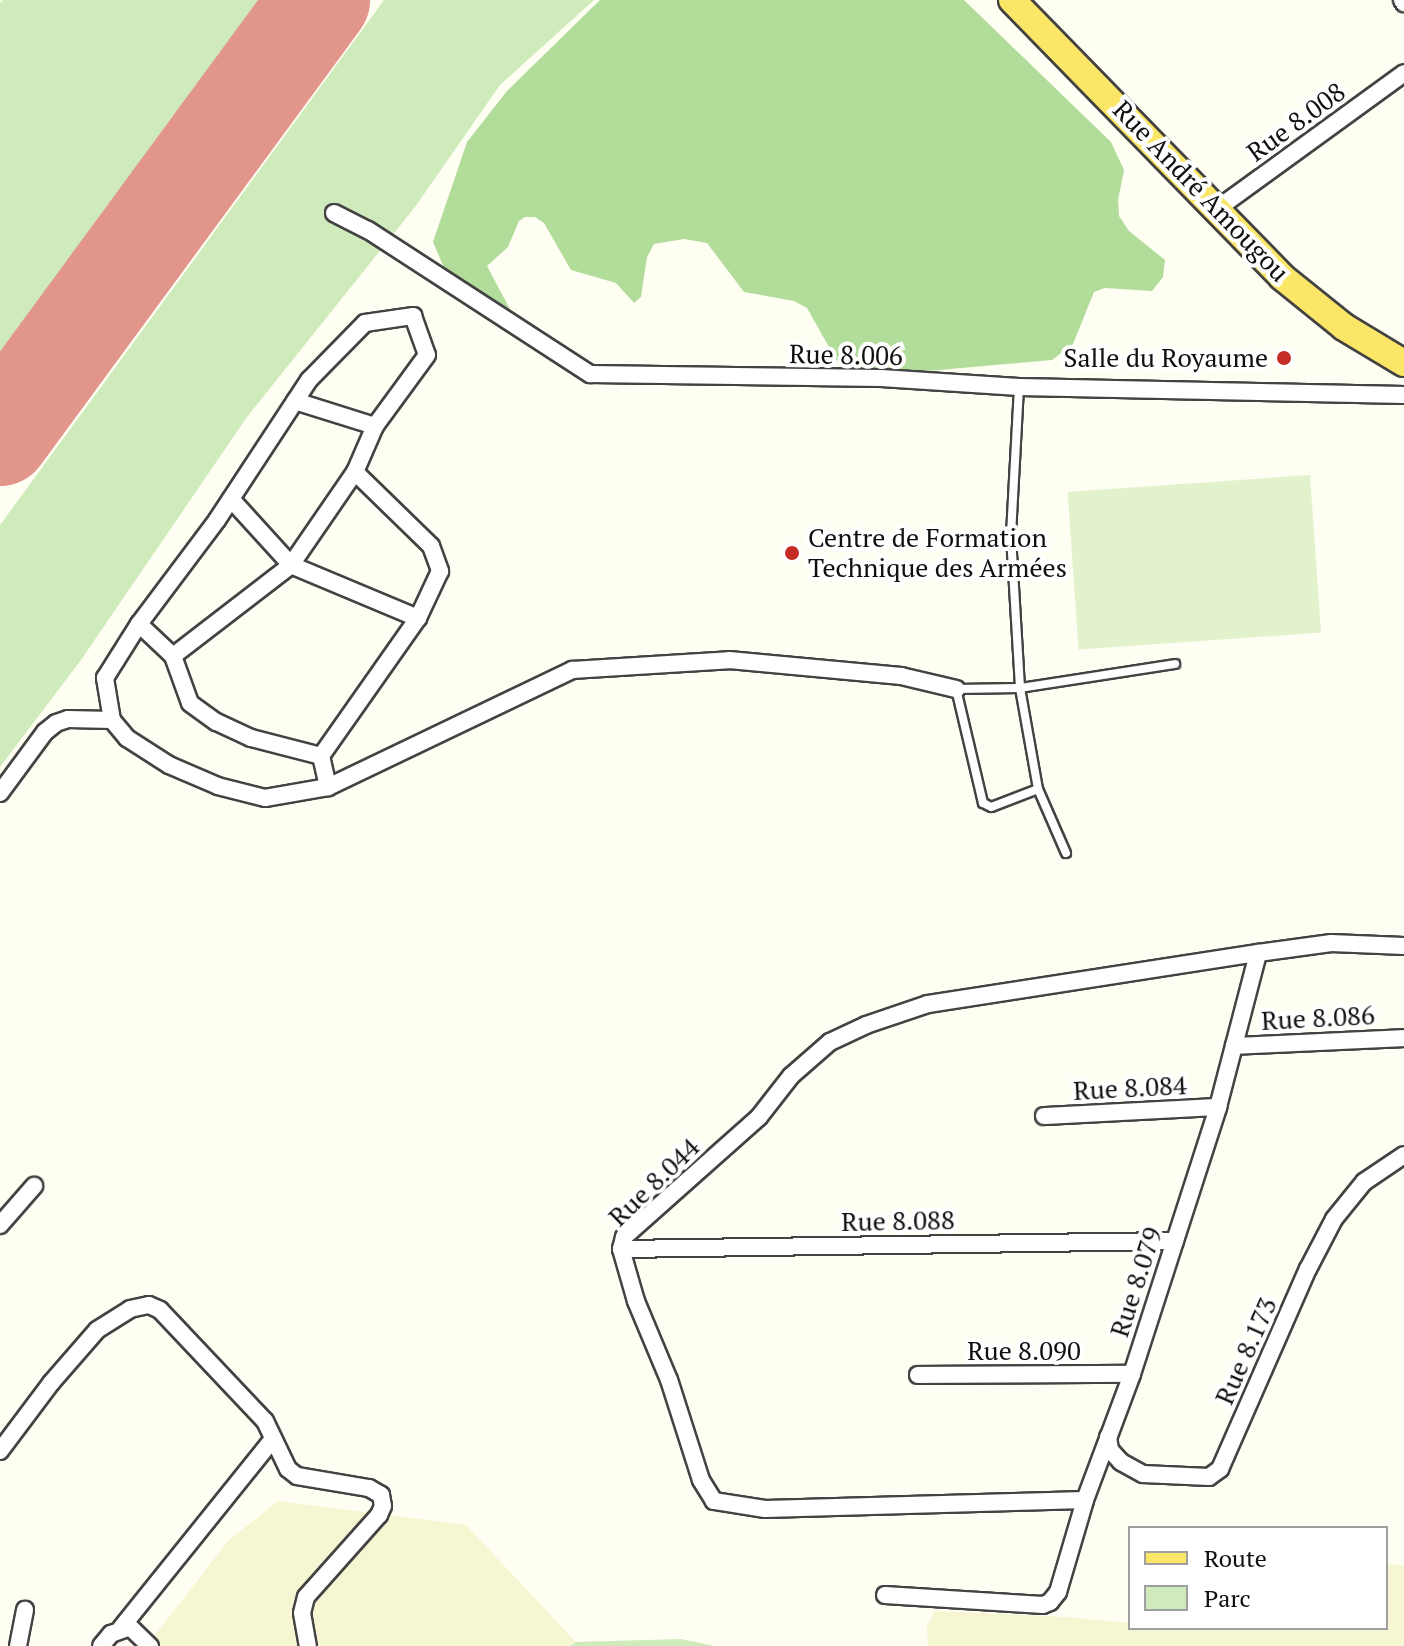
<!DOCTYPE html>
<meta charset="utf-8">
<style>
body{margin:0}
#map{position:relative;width:1404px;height:1646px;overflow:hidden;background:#fffef3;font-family:"PT Serif",serif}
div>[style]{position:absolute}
.farmland>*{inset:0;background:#f6f6d2}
.green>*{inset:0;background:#cfebbb}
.forest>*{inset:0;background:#b1dc9a}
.pitch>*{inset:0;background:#e1f2cd;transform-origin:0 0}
.runway>*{height:100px;margin:-50px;padding:0 50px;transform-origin:50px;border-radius:50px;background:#e2958b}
.roads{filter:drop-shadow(2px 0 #434343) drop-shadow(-2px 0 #434343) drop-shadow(0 2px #434343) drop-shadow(0 -2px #434343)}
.lane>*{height:8px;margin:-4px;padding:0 4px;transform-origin:4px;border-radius:4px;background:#fff}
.street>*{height:16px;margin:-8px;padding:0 8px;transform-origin:8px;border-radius:8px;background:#fff}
.primary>*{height:26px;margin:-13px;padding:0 13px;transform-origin:13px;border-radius:13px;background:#fbe667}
.dots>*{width:22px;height:22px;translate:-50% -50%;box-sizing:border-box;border:4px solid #fff;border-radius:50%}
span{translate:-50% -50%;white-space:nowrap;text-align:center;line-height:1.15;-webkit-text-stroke:8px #fff;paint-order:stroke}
.street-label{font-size:26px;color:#101010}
.poi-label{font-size:26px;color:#101010}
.right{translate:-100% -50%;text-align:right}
.left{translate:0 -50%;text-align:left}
.legend{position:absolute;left:1128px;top:1526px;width:260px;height:104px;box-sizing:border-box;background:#fff;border:2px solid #9f9f9f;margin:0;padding:10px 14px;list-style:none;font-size:24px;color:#101010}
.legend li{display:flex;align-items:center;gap:16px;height:40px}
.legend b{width:40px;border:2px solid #9f9f9f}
</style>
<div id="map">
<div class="farmland">
<div style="clip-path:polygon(278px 1501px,466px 1525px,576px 1642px,570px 1646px,159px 1646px,152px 1639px,228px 1541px)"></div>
<div style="clip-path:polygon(1386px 1563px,1404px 1566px,1404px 1646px,928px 1646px,927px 1627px,935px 1611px,1065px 1617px,1130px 1623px,1130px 1628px,1386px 1628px)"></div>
</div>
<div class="green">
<div style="clip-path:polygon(3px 0,266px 0,0 363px,0 3px)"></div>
<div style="clip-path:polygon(384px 0,594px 0,500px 85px,415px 207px,247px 417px,81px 660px,0 767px,0 525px)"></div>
<div style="clip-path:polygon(681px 1639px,715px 1646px,570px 1646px,576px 1642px)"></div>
</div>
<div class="forest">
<div style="clip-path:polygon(600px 0,964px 0,1111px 142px,1124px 170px,1118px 200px,1119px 216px,1129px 231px,1165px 260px,1163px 277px,1152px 291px,1105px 288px,1094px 292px,1073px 344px,1052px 360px,893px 374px,843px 372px,807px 308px,794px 301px,744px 292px,707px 243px,684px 239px,654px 244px,647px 257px,641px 297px,634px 303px,616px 283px,571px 270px,544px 223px,535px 217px,525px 217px,519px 221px,508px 247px,487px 266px,513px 315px,451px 284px,433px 242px,467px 142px,507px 91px)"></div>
</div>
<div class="pitch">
<div style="left:1310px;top:475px;width:158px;height:243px;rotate:86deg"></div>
</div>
<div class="runway">
<div style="left:0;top:436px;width:541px;rotate:-53.72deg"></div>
</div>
<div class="roads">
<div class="lane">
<div style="left:1019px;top:387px;width:149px;rotate:93.1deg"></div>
<div style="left:1011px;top:536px;width:152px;rotate:86.6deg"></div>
<div style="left:1020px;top:688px;width:103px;rotate:79.9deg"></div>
<div style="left:1038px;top:789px;width:70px;rotate:66.4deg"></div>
<div style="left:1038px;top:789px;width:50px;rotate:159deg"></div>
<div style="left:991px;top:807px;width:9px;rotate:-153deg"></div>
<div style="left:983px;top:803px;width:117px;rotate:-103.3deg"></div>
<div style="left:956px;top:689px;width:64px;rotate:-0.9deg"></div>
<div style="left:1020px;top:688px;width:157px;rotate:-8.8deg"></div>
</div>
<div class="street">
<div style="left:1402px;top:0;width:4px;rotate:56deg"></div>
<div style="left:1217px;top:209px;width:231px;rotate:-36deg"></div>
<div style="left:334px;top:213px;width:38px;rotate:27deg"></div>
<div style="left:368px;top:230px;width:265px;rotate:33deg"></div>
<div style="left:590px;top:374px;width:291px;rotate:0.8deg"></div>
<div style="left:881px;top:378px;width:138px;rotate:3.7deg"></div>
<div style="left:1019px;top:387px;width:385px;rotate:1.2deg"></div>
<div style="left:413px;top:316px;width:41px;rotate:70.3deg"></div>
<div style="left:427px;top:355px;width:88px;rotate:126.2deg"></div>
<div style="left:375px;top:426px;width:50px;rotate:113.5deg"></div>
<div style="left:355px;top:472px;width:106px;rotate:44.2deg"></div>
<div style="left:431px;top:546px;width:27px;rotate:70deg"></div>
<div style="left:440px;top:571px;width:52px;rotate:115.1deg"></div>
<div style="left:418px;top:618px;width:169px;rotate:125.1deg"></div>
<div style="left:321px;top:756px;width:32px;rotate:77deg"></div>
<div style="left:328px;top:787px;width:64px;rotate:170.1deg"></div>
<div style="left:265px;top:798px;width:49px;rotate:-165.7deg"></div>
<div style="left:218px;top:786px;width:53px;rotate:-156.8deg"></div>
<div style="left:169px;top:765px;width:50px;rotate:-147.3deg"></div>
<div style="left:127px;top:738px;width:23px;rotate:-130deg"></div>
<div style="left:112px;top:720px;width:43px;rotate:-99.5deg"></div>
<div style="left:105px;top:678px;width:64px;rotate:-57.8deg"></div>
<div style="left:139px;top:624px;width:130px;rotate:-53.1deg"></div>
<div style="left:217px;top:520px;width:168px;rotate:-56.7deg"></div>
<div style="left:309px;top:380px;width:80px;rotate:-45.5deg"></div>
<div style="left:365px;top:323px;width:49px;rotate:-8.3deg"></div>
<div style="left:295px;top:401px;width:84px;rotate:17.4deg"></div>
<div style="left:231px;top:499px;width:89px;rotate:47.7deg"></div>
<div style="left:291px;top:565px;width:138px;rotate:22.7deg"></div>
<div style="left:139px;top:624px;width:47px;rotate:43.3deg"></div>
<div style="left:321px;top:756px;width:72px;rotate:-165.6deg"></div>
<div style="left:251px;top:738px;width:38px;rotate:-155deg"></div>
<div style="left:216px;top:722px;width:32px;rotate:-144deg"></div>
<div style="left:190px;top:703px;width:50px;rotate:-109.9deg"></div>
<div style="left:173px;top:656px;width:149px;rotate:-37.6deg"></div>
<div style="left:291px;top:565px;width:113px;rotate:-55.5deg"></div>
<div style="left:328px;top:787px;width:271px;rotate:-25.6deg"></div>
<div style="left:572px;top:670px;width:157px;rotate:-3.6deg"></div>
<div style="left:729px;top:660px;width:173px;rotate:5.3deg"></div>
<div style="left:901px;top:676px;width:57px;rotate:13.3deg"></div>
<div style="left:0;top:793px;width:76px;rotate:-53.6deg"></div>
<div style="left:45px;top:732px;width:14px;rotate:-39deg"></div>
<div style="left:56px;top:723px;width:13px;rotate:-18deg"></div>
<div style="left:68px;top:719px;width:44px;rotate:1.3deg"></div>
<div style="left:1234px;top:1046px;width:170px;rotate:-2.7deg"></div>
<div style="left:1044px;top:1116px;width:174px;rotate:-3deg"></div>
<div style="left:0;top:1225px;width:52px;rotate:-48.9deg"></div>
<div style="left:621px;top:1249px;width:554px;rotate:-0.83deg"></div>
<div style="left:918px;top:1375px;width:214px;rotate:-0.3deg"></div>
<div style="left:1108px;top:1437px;width:13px;rotate:81deg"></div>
<div style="left:1110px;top:1450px;width:16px;rotate:47deg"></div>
<div style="left:1121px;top:1462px;width:25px;rotate:29deg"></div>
<div style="left:1143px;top:1474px;width:66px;rotate:2.6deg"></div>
<div style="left:1209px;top:1477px;width:14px;rotate:-36deg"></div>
<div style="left:1220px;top:1469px;width:219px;rotate:-66.3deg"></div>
<div style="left:1308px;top:1269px;width:56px;rotate:-62.5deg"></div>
<div style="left:1334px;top:1219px;width:48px;rotate:-51deg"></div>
<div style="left:1364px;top:1182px;width:48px;rotate:-34deg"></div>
<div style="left:0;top:1451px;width:85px;rotate:-53.1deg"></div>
<div style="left:51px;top:1383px;width:70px;rotate:-49deg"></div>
<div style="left:97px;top:1330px;width:39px;rotate:-32deg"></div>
<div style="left:130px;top:1309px;width:19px;rotate:-12deg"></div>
<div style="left:149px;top:1305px;width:12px;rotate:24deg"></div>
<div style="left:160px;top:1310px;width:153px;rotate:46.6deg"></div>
<div style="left:265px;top:1421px;width:53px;rotate:64.4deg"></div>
<div style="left:288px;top:1469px;width:11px;rotate:38deg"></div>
<div style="left:297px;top:1476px;width:73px;rotate:9.5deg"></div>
<div style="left:369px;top:1488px;width:14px;rotate:30deg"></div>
<div style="left:381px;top:1495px;width:11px;rotate:80deg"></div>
<div style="left:383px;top:1506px;width:10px;rotate:114deg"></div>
<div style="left:379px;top:1515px;width:110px;rotate:131.7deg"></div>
<div style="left:306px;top:1597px;width:16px;rotate:104deg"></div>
<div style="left:302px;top:1613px;width:34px;rotate:80deg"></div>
<div style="left:1085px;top:1500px;width:320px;rotate:178.4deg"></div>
<div style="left:765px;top:1509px;width:52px;rotate:-171.1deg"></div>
<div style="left:714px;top:1501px;width:25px;rotate:-122deg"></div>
<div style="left:701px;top:1480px;width:105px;rotate:-107.7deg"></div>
<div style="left:669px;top:1380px;width:86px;rotate:-112.7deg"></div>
<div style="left:636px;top:1301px;width:54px;rotate:-106.1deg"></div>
<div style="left:621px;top:1249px;width:12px;rotate:-76deg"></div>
<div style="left:624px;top:1237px;width:181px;rotate:-41.6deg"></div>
<div style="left:759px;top:1117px;width:52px;rotate:-52deg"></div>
<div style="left:791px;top:1076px;width:52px;rotate:-41.1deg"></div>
<div style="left:830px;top:1042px;width:40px;rotate:-25deg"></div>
<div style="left:866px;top:1025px;width:65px;rotate:-18.7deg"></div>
<div style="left:928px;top:1004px;width:334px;rotate:-8.8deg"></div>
<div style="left:885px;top:1595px;width:158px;rotate:3.6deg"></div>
<div style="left:1043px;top:1605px;width:8px;rotate:-23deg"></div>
<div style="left:1050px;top:1602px;width:13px;rotate:-51deg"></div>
<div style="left:1058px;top:1592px;width:96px;rotate:-73.6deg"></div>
<div style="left:1085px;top:1500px;width:134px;rotate:-69.5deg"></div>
<div style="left:1132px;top:1374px;width:281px;rotate:-72.1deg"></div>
<div style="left:1218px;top:1107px;width:159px;rotate:-75.4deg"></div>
<div style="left:1258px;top:953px;width:74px;rotate:-7.8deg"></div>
<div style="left:1331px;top:943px;width:73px;rotate:2.4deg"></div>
<div style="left:121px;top:1628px;width:243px;rotate:-51.2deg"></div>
<div style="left:18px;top:1646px;width:37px;rotate:-79deg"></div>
<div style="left:101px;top:1646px;width:16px;rotate:-50deg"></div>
<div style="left:111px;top:1634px;width:20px;rotate:-20deg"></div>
<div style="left:130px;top:1627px;width:28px;rotate:44deg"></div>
</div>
<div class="primary">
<div style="left:1012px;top:0;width:387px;rotate:45.7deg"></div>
<div style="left:1282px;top:277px;width:80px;rotate:38.9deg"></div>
<div style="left:1344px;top:327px;width:70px;rotate:31deg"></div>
</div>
</div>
<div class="dots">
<div style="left:1284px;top:358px;background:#c52c23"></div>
<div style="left:792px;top:553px;background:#c52c23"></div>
</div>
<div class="street-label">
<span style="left:1296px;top:122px;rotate:-36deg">Rue 8.008</span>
<span style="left:1201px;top:191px;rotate:46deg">Rue André Amougou</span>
<span style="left:846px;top:355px;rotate:1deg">Rue 8.006</span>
<span style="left:1318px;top:1018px;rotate:-3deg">Rue 8.086</span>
<span style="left:1130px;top:1088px;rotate:-3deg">Rue 8.084</span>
<span style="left:654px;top:1182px;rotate:-44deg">Rue 8.044</span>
<span style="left:898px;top:1221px;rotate:-1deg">Rue 8.088</span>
<span style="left:1136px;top:1282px;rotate:-72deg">Rue 8.079</span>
<span style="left:1024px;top:1351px">Rue 8.090</span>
<span style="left:1246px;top:1351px;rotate:-66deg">Rue 8.173</span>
</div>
<div class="poi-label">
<span class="right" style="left:1268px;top:358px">Salle du Royaume</span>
<span class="left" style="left:808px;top:553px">Centre de Formation<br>Technique des Armées</span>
</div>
<ul class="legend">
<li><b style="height:10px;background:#fbe667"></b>Route</li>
<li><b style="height:22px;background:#cfebbb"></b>Parc</li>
</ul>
</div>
